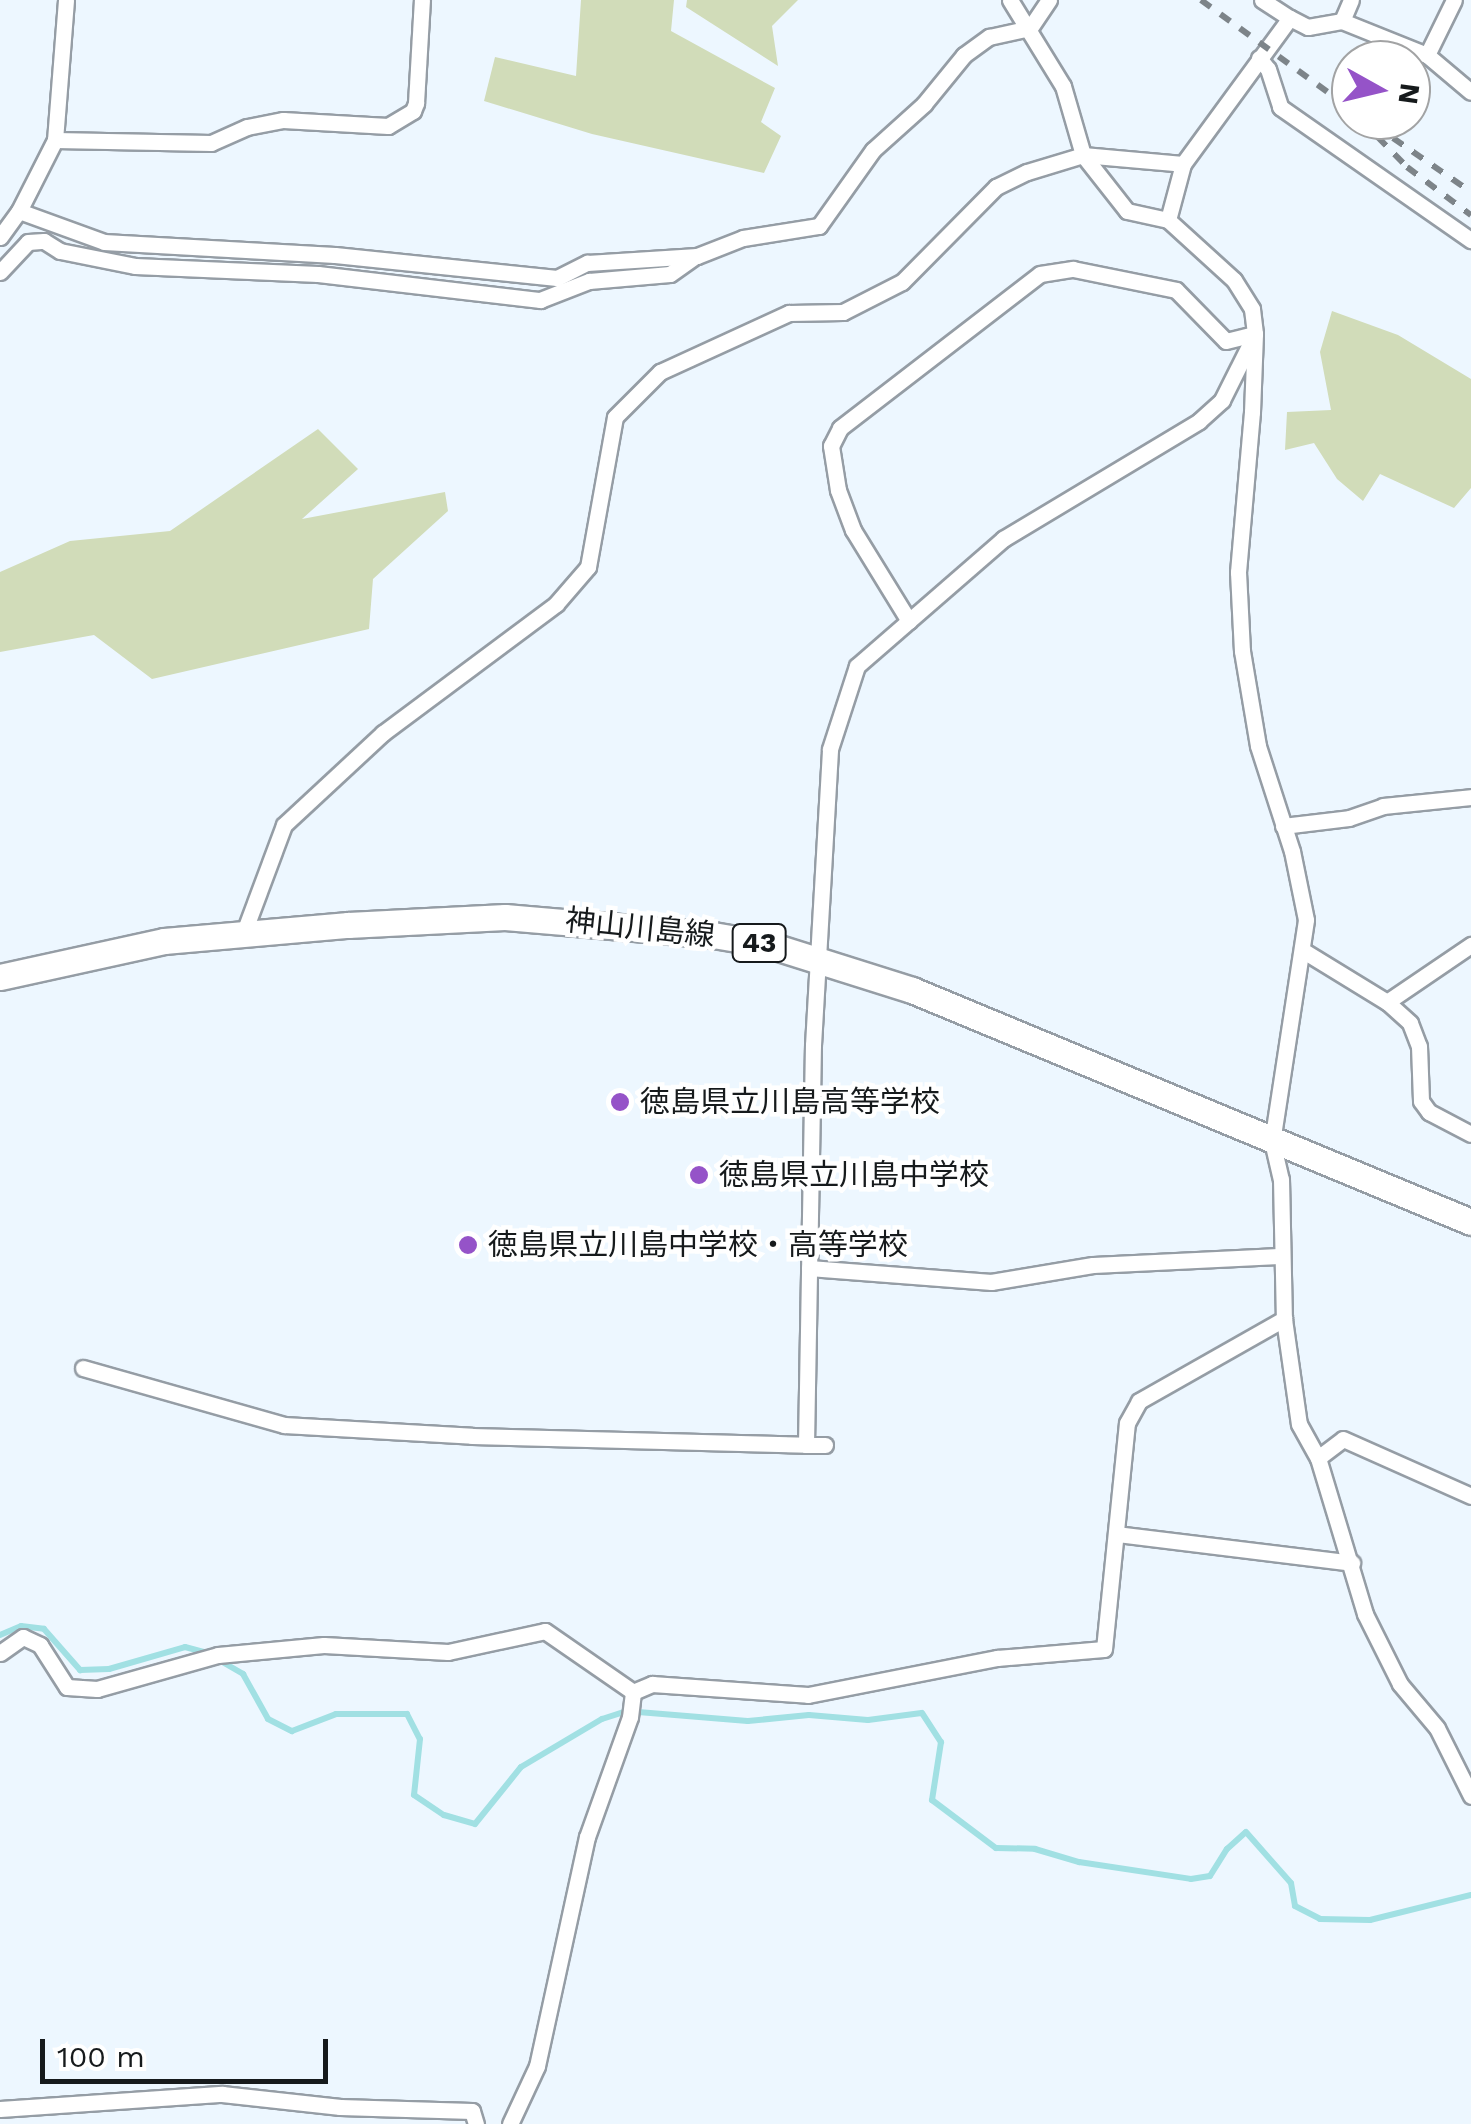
<!DOCTYPE html>
<meta charset="utf-8">
<style>
body{margin:0}
#map{position:relative;width:1471px;height:2124px;overflow:hidden;background:#edf7ff;font-family:"Work Sans","Noto Sans JP",sans-serif}
div>[style]{position:absolute}
.green>*{inset:0;background:#d1dcb9}
.stream>*{height:6px;margin:-3px;padding:0 3px;transform-origin:3px;border-radius:3px;background:#a1e0e3}
.roads{filter:drop-shadow(2px 0 #959da5) drop-shadow(-2px 0 #959da5) drop-shadow(0 2px #959da5) drop-shadow(0 -2px #959da5)}
.street>*{height:15px;margin:-7.5px;padding:0 7.5px;transform-origin:7.5px;border-radius:7.5px;background:#fff}
.primary>*{height:25px;margin:-12.5px;padding:0 12.5px;transform-origin:12.5px;border-radius:12.5px;background:#fff}
.rail>*{height:6px;margin-top:-3px;transform-origin:0;background:repeating-linear-gradient(90deg,#7d8489 0 12px,transparent 0 24px)}
.dots>*{width:28px;height:28px;translate:-50% -50%;box-sizing:border-box;border:5px solid #fff;border-radius:50%}
span{translate:-50% -50%;white-space:nowrap;text-align:center;line-height:1.15;-webkit-text-stroke:9px #fff;paint-order:stroke}
.shield-label span{padding:2px 8px;background:#fff;border:2px solid;border-radius:8px;-webkit-text-stroke-width:0}
.shield-label{font-size:28px;color:#161a1c;font-weight:700}
.street-label{font-size:30px;color:#161a1c}
.poi-label{font-size:30px;color:#161a1c}
.left{translate:0 -50%;text-align:left}
.north{position:absolute;left:1331px;top:40px;width:100px;height:100px;box-sizing:border-box;background:#fff;border:2px solid #a2a3a4;border-radius:50%;rotate:98deg;font-size:28px;font-weight:700;line-height:40px;text-align:center;color:#161a1c}
.north::after{content:'';display:block;margin:auto;width:35px;height:45px;background:#9553c8;clip-path:polygon(50% 0,100% 100%,50% 72%,0 100%)}
.scale{position:absolute;left:40px;top:2039px;width:288px;height:45px;box-sizing:border-box;border:5px solid #161a1c;border-top:0;padding-left:12px;font-size:30px;line-height:35px;white-space:nowrap;color:#161a1c;-webkit-text-stroke:8px #fff;paint-order:stroke}
</style>
<div id="map">
<div class="green">
<div style="clip-path:polygon(581px 0,674px 0,671px 31px,775px 88px,761px 122px,781px 136px,764px 173px,592px 134px,484px 101px,495px 57px,576px 76px)"></div>
<div style="clip-path:polygon(687px 0,798px 0,772px 26px,778px 66px,686px 7px)"></div>
<div style="clip-path:polygon(1332px 311px,1398px 335px,1471px 379px,1471px 488px,1454px 508px,1380px 474px,1363px 501px,1337px 479px,1314px 443px,1285px 450px,1287px 412px,1331px 410px,1320px 352px)"></div>
<div style="clip-path:polygon(318px 429px,358px 469px,302px 519px,445px 492px,448px 511px,373px 579px,369px 629px,152px 679px,94px 635px,0 652px,0 572px,70px 541px,170px 531px)"></div>
</div>
<div class="stream">
<div style="left:0;top:1635px;width:23px;rotate:-23deg"></div>
<div style="left:21px;top:1626px;width:23px;rotate:7deg"></div>
<div style="left:44px;top:1629px;width:55px;rotate:48.7deg"></div>
<div style="left:80px;top:1670px;width:29px;rotate:-2deg"></div>
<div style="left:109px;top:1669px;width:79px;rotate:-16.1deg"></div>
<div style="left:185px;top:1647px;width:24px;rotate:15deg"></div>
<div style="left:219px;top:1660px;width:28px;rotate:30deg"></div>
<div style="left:243px;top:1674px;width:51px;rotate:60.9deg"></div>
<div style="left:268px;top:1719px;width:27px;rotate:27deg"></div>
<div style="left:292px;top:1731px;width:47px;rotate:-21.1deg"></div>
<div style="left:336px;top:1714px;width:71px"></div>
<div style="left:407px;top:1714px;width:28px;rotate:63deg"></div>
<div style="left:420px;top:1739px;width:56px;rotate:96.1deg"></div>
<div style="left:414px;top:1795px;width:36px;rotate:34deg"></div>
<div style="left:444px;top:1815px;width:32px;rotate:16deg"></div>
<div style="left:475px;top:1824px;width:73px;rotate:-51.1deg"></div>
<div style="left:521px;top:1767px;width:94px;rotate:-30.7deg"></div>
<div style="left:602px;top:1719px;width:25px;rotate:-18deg"></div>
<div style="left:626px;top:1711px;width:122px;rotate:4.7deg"></div>
<div style="left:748px;top:1721px;width:61px;rotate:-5.6deg"></div>
<div style="left:809px;top:1715px;width:59px;rotate:4.8deg"></div>
<div style="left:868px;top:1720px;width:54px;rotate:-7.4deg"></div>
<div style="left:922px;top:1713px;width:35px;rotate:57deg"></div>
<div style="left:941px;top:1742px;width:59px;rotate:98.8deg"></div>
<div style="left:932px;top:1800px;width:80px;rotate:36.9deg"></div>
<div style="left:996px;top:1848px;width:39px;rotate:1deg"></div>
<div style="left:1035px;top:1849px;width:46px;rotate:16.5deg"></div>
<div style="left:1079px;top:1862px;width:113px;rotate:8.6deg"></div>
<div style="left:1191px;top:1879px;width:19px;rotate:-9deg"></div>
<div style="left:1210px;top:1876px;width:32px;rotate:-58deg"></div>
<div style="left:1227px;top:1849px;width:25px;rotate:-42deg"></div>
<div style="left:1246px;top:1832px;width:68px;rotate:48.6deg"></div>
<div style="left:1291px;top:1883px;width:23px;rotate:80deg"></div>
<div style="left:1295px;top:1906px;width:28px;rotate:27deg"></div>
<div style="left:1320px;top:1919px;width:50px;rotate:1.1deg"></div>
<div style="left:1370px;top:1920px;width:104px;rotate:-13.9deg"></div>
</div>
<div class="roads">
<div class="street">
<div style="left:1010px;top:0;width:101px;rotate:58.4deg"></div>
<div style="left:1063px;top:86px;width:72px;rotate:73.8deg"></div>
<div style="left:1083px;top:155px;width:71px;rotate:51.8deg"></div>
<div style="left:1127px;top:211px;width:42px;rotate:12.4deg"></div>
<div style="left:1168px;top:220px;width:89px;rotate:42.3deg"></div>
<div style="left:1234px;top:280px;width:34px;rotate:58deg"></div>
<div style="left:1252px;top:309px;width:25px;rotate:83deg"></div>
<div style="left:1255px;top:334px;width:78px;rotate:92.2deg"></div>
<div style="left:1252px;top:412px;width:161px;rotate:95deg"></div>
<div style="left:1238px;top:572px;width:79px;rotate:87.1deg"></div>
<div style="left:1242px;top:651px;width:96px;rotate:80.4deg"></div>
<div style="left:1258px;top:746px;width:110px;rotate:72.1deg"></div>
<div style="left:1292px;top:851px;width:70px;rotate:78.5deg"></div>
<div style="left:1306px;top:920px;width:224px;rotate:98.7deg"></div>
<div style="left:1272px;top:1141px;width:39px;rotate:77deg"></div>
<div style="left:1281px;top:1179px;width:140px;rotate:88.8deg"></div>
<div style="left:1284px;top:1319px;width:106px;rotate:81.9deg"></div>
<div style="left:1299px;top:1424px;width:39px;rotate:61deg"></div>
<div style="left:1318px;top:1458px;width:163px;rotate:73.2deg"></div>
<div style="left:1365px;top:1614px;width:78px;rotate:63.4deg"></div>
<div style="left:1400px;top:1684px;width:57px;rotate:49.9deg"></div>
<div style="left:1437px;top:1728px;width:76px;rotate:63.4deg"></div>
<div style="left:1262px;top:0;width:33px;rotate:33deg"></div>
<div style="left:1342px;top:21px;width:23px;rotate:-67deg"></div>
<div style="left:1427px;top:55px;width:61px;rotate:-63.9deg"></div>
<div style="left:1259px;top:58px;width:14px;rotate:51deg"></div>
<div style="left:1268px;top:69px;width:40px;rotate:72deg"></div>
<div style="left:1280px;top:107px;width:233px;rotate:34.9deg"></div>
<div style="left:55px;top:140px;width:156px;rotate:1.1deg"></div>
<div style="left:211px;top:143px;width:39px;rotate:-24deg"></div>
<div style="left:247px;top:127px;width:37px;rotate:-11deg"></div>
<div style="left:283px;top:120px;width:105px;rotate:3.3deg"></div>
<div style="left:388px;top:126px;width:29px;rotate:-31deg"></div>
<div style="left:413px;top:111px;width:9px;rotate:-69deg"></div>
<div style="left:416px;top:103px;width:103px;rotate:-86.7deg"></div>
<div style="left:19px;top:211px;width:90px;rotate:20deg"></div>
<div style="left:104px;top:242px;width:231px;rotate:3.2deg"></div>
<div style="left:335px;top:255px;width:223px;rotate:5.9deg"></div>
<div style="left:557px;top:278px;width:34px;rotate:-27deg"></div>
<div style="left:587px;top:263px;width:110px;rotate:-3.6deg"></div>
<div style="left:697px;top:256px;width:49px;rotate:-21.4deg"></div>
<div style="left:743px;top:238px;width:77px;rotate:-9deg"></div>
<div style="left:819px;top:226px;width:93px;rotate:-54.6deg"></div>
<div style="left:873px;top:150px;width:69px;rotate:-42deg"></div>
<div style="left:924px;top:104px;width:63px;rotate:-50.8deg"></div>
<div style="left:964px;top:55px;width:31px;rotate:-36deg"></div>
<div style="left:989px;top:37px;width:42px;rotate:-12.4deg"></div>
<div style="left:1030px;top:28px;width:34px;rotate:-56deg"></div>
<div style="left:1168px;top:220px;width:58px;rotate:-75deg"></div>
<div style="left:1183px;top:164px;width:181px;rotate:-53.8deg"></div>
<div style="left:1290px;top:18px;width:20px;rotate:27deg"></div>
<div style="left:1308px;top:27px;width:35px;rotate:-10deg"></div>
<div style="left:1342px;top:21px;width:92px;rotate:21.8deg"></div>
<div style="left:1427px;top:55px;width:57px;rotate:40.1deg"></div>
<div style="left:0;top:237px;width:32px;rotate:-54deg"></div>
<div style="left:19px;top:211px;width:80px;rotate:-63.1deg"></div>
<div style="left:55px;top:140px;width:140px;rotate:-85.5deg"></div>
<div style="left:0;top:272px;width:41px;rotate:-47deg"></div>
<div style="left:28px;top:242px;width:16px;rotate:-4deg"></div>
<div style="left:44px;top:241px;width:19px;rotate:32deg"></div>
<div style="left:60px;top:251px;width:76px;rotate:11.3deg"></div>
<div style="left:135px;top:266px;width:183px;rotate:2.5deg"></div>
<div style="left:318px;top:274px;width:224px;rotate:6.7deg"></div>
<div style="left:540px;top:300px;width:53px;rotate:-21.2deg"></div>
<div style="left:589px;top:281px;width:81px;rotate:-4.9deg"></div>
<div style="left:670px;top:274px;width:28px;rotate:-35deg"></div>
<div style="left:909px;top:621px;width:107px;rotate:-121.6deg"></div>
<div style="left:853px;top:530px;width:43px;rotate:-110.6deg"></div>
<div style="left:838px;top:490px;width:45px;rotate:-99deg"></div>
<div style="left:831px;top:446px;width:20px;rotate:-63deg"></div>
<div style="left:840px;top:428px;width:252px;rotate:-37.6deg"></div>
<div style="left:1040px;top:274px;width:33px;rotate:-9deg"></div>
<div style="left:1073px;top:269px;width:105px;rotate:11.5deg"></div>
<div style="left:1176px;top:290px;width:71px;rotate:45.6deg"></div>
<div style="left:1226px;top:341px;width:30px;rotate:-14deg"></div>
<div style="left:1283px;top:826px;width:66px;rotate:-6.9deg"></div>
<div style="left:1349px;top:818px;width:36px;rotate:-19deg"></div>
<div style="left:1383px;top:806px;width:88px;rotate:-5.8deg"></div>
<div style="left:244px;top:932px;width:114px;rotate:-69.5deg"></div>
<div style="left:284px;top:825px;width:135px;rotate:-42.9deg"></div>
<div style="left:383px;top:733px;width:216px;rotate:-36.7deg"></div>
<div style="left:556px;top:604px;width:49px;rotate:-49.1deg"></div>
<div style="left:588px;top:567px;width:152px;rotate:-79.8deg"></div>
<div style="left:615px;top:417px;width:64px;rotate:-45deg"></div>
<div style="left:660px;top:372px;width:142px;rotate:-24.6deg"></div>
<div style="left:789px;top:313px;width:54px;rotate:-1.1deg"></div>
<div style="left:843px;top:312px;width:66px;rotate:-27deg"></div>
<div style="left:902px;top:282px;width:134px;rotate:-45.3deg"></div>
<div style="left:996px;top:187px;width:34px;rotate:-26deg"></div>
<div style="left:1027px;top:172px;width:59px;rotate:-16.9deg"></div>
<div style="left:1083px;top:155px;width:100px;rotate:5.1deg"></div>
<div style="left:1302px;top:950px;width:100px;rotate:31.5deg"></div>
<div style="left:1387px;top:1002px;width:31px;rotate:42deg"></div>
<div style="left:1410px;top:1023px;width:25px;rotate:69deg"></div>
<div style="left:1419px;top:1046px;width:55px;rotate:87.9deg"></div>
<div style="left:1421px;top:1101px;width:14px;rotate:54deg"></div>
<div style="left:1429px;top:1112px;width:47px;rotate:27.6deg"></div>
<div style="left:1387px;top:1002px;width:102px;rotate:-34.2deg"></div>
<div style="left:809px;top:1268px;width:183px;rotate:4.4deg"></div>
<div style="left:991px;top:1282px;width:103px;rotate:-9.5deg"></div>
<div style="left:1093px;top:1265px;width:186px;rotate:-2.8deg"></div>
<div style="left:83px;top:1368px;width:209px;rotate:15.8deg"></div>
<div style="left:284px;top:1425px;width:188px;rotate:3.3deg"></div>
<div style="left:472px;top:1436px;width:334px;rotate:1.5deg"></div>
<div style="left:825px;top:1445px;width:19px;rotate:180deg"></div>
<div style="left:806px;top:1445px;width:400px;rotate:-89deg"></div>
<div style="left:813px;top:1045px;width:296px;rotate:-86.7deg"></div>
<div style="left:830px;top:749px;width:87px;rotate:-72deg"></div>
<div style="left:857px;top:666px;width:194px;rotate:-41deg"></div>
<div style="left:1003px;top:539px;width:229px;rotate:-31deg"></div>
<div style="left:1199px;top:421px;width:31px;rotate:-42deg"></div>
<div style="left:1222px;top:400px;width:65px;rotate:-63.4deg"></div>
<div style="left:1318px;top:1458px;width:31px;rotate:-37deg"></div>
<div style="left:1343px;top:1439px;width:140px;rotate:24deg"></div>
<div style="left:1117px;top:1534px;width:237px;rotate:7deg"></div>
<div style="left:0;top:1653px;width:28px;rotate:-35deg"></div>
<div style="left:23px;top:1637px;width:19px;rotate:25deg"></div>
<div style="left:40px;top:1645px;width:50px;rotate:57.3deg"></div>
<div style="left:67px;top:1687px;width:30px;rotate:4deg"></div>
<div style="left:97px;top:1689px;width:126px;rotate:-15.7deg"></div>
<div style="left:218px;top:1655px;width:106px;rotate:-5.4deg"></div>
<div style="left:324px;top:1645px;width:124px;rotate:3.2deg"></div>
<div style="left:448px;top:1652px;width:99px;rotate:-12.2deg"></div>
<div style="left:545px;top:1631px;width:107px;rotate:34.7deg"></div>
<div style="left:633px;top:1692px;width:21px;rotate:-23deg"></div>
<div style="left:652px;top:1684px;width:156px;rotate:4deg"></div>
<div style="left:808px;top:1695px;width:193px;rotate:-11.1deg"></div>
<div style="left:997px;top:1658px;width:107px;rotate:-4.8deg"></div>
<div style="left:1104px;top:1649px;width:227px;rotate:-84.2deg"></div>
<div style="left:1127px;top:1423px;width:25px;rotate:-61deg"></div>
<div style="left:1139px;top:1401px;width:167px;rotate:-29.5deg"></div>
<div style="left:0;top:2109px;width:223px;rotate:-3.9deg"></div>
<div style="left:222px;top:2094px;width:119px;rotate:6.3deg"></div>
<div style="left:340px;top:2107px;width:132px;rotate:1.7deg"></div>
<div style="left:472px;top:2111px;width:14px;rotate:73deg"></div>
<div style="left:510px;top:2124px;width:64px;rotate:-65deg"></div>
<div style="left:537px;top:2066px;width:234px;rotate:-77.7deg"></div>
<div style="left:587px;top:1837px;width:127px;rotate:-70.3deg"></div>
<div style="left:630px;top:1717px;width:25px;rotate:-83deg"></div>
</div>
<div class="primary">
<div style="left:0;top:977px;width:168px;rotate:-12.4deg"></div>
<div style="left:164px;top:941px;width:185px;rotate:-5deg"></div>
<div style="left:348px;top:925px;width:157px;rotate:-2.9deg"></div>
<div style="left:505px;top:917px;width:209px;rotate:4.9deg"></div>
<div style="left:713px;top:935px;width:54px;rotate:9.6deg"></div>
<div style="left:766px;top:944px;width:153px;rotate:17.5deg"></div>
<div style="left:912px;top:990px;width:605px;rotate:22.54deg"></div>
</div>
</div>
<div class="rail">
<div style="left:1201px;top:0;width:185px;rotate:36deg"></div>
<div style="left:1361px;top:120px;width:66px;rotate:45.6deg"></div>
<div style="left:1407px;top:167px;width:80px;rotate:36.9deg"></div>
<div style="left:1393px;top:138px;width:95px;rotate:34.7deg"></div>
</div>
<div class="dots">
<div style="left:620px;top:1102px;background:#9553c8"></div>
<div style="left:699px;top:1175px;background:#9553c8"></div>
<div style="left:468px;top:1245px;background:#9553c8"></div>
</div>
<div class="shield-label">
<span style="left:759px;top:943px">43</span>
</div>
<div class="street-label">
<span style="left:640px;top:928px;rotate:6deg">神山川島線</span>
</div>
<div class="poi-label">
<span class="left" style="left:640px;top:1102px">徳島県立川島高等学校</span>
<span class="left" style="left:719px;top:1175px">徳島県立川島中学校</span>
<span class="left" style="left:488px;top:1245px">徳島県立川島中学校・高等学校</span>
</div>
<div class="north">N</div>
<div class="scale">100 m</div>
</div>
